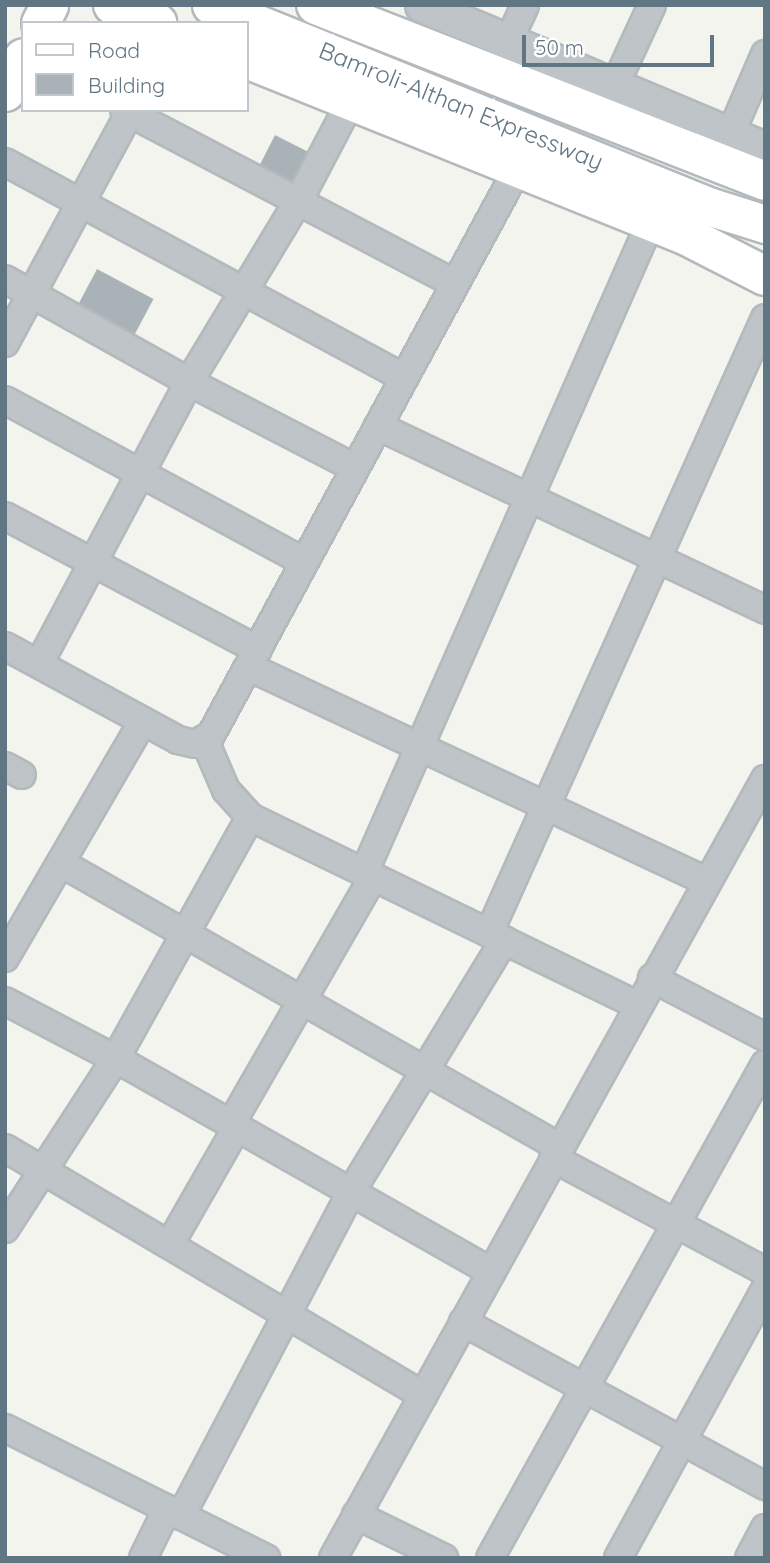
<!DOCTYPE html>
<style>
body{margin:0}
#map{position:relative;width:770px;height:1563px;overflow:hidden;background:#f4f4ef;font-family:Quicksand,sans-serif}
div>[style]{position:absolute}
.building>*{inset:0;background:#a9b3b7;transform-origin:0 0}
.roads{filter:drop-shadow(2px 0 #b3b9bd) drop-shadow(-2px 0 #b3b9bd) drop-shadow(0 2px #b3b9bd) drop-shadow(0 -2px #b3b9bd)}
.minor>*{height:26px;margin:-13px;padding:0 13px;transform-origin:13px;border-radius:13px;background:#bec4c7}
.tertiary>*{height:33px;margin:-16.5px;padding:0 16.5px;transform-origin:16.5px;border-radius:16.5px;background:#bec4c7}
.secondary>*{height:37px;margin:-18.5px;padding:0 18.5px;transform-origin:18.5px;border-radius:18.5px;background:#fff}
.primary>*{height:38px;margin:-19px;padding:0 19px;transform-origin:19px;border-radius:19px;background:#fff}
span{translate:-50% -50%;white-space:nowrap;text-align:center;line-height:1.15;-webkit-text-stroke:7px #fff;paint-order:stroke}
.street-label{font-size:24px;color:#617683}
.frame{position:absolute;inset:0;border:7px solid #617683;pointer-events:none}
.legend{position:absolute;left:21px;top:21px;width:228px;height:91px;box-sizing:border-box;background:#fff;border:2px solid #c0c8cd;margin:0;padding:9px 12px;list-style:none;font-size:21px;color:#617683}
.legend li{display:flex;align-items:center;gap:14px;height:35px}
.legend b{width:35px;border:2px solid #c0c8cd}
.scale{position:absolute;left:522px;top:35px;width:192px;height:32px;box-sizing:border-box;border:4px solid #617683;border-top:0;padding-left:9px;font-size:21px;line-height:24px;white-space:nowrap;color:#617683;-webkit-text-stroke:5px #fff;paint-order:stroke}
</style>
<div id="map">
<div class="building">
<div style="left:275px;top:135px;width:42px;height:39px;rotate:27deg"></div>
<div style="left:97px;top:269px;width:64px;height:43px;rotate:28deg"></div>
</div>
<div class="roads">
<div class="minor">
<div style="left:509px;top:40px;width:38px;rotate:-65deg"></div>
<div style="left:616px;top:83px;width:86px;rotate:-65.2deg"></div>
<div style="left:124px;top:110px;width:374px;rotate:27.7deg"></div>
<div style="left:731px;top:133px;width:86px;rotate:-66.7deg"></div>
<div style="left:5px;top:162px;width:454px;rotate:28.4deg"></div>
<div style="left:5px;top:279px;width:211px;rotate:29.2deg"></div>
<div style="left:189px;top:382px;width:187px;rotate:27.4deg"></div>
<div style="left:5px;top:343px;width:265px;rotate:-61.6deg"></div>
<div style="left:5px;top:400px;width:340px;rotate:28.4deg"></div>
<div style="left:378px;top:426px;width:429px;rotate:25.4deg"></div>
<div style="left:5px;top:516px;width:286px;rotate:27.9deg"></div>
<div style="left:5px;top:646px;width:197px;rotate:28.5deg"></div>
<div style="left:178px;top:740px;width:18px;rotate:13deg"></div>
<div style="left:196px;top:744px;width:17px;rotate:-31deg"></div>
<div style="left:211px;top:735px;width:645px;rotate:-61.57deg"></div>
<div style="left:39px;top:664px;width:319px;rotate:-62deg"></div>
<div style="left:189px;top:382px;width:213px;rotate:-58.9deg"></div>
<div style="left:299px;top:200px;width:112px;rotate:-62.3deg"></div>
<div style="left:249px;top:667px;width:505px;rotate:25.09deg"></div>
<div style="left:204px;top:739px;width:56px;rotate:66.7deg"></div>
<div style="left:226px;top:790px;width:36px;rotate:48deg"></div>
<div style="left:250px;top:817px;width:430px;rotate:25.9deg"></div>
<div style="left:5px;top:766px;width:19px;rotate:28deg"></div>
<div style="left:61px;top:863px;width:573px;rotate:29.7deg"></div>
<div style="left:364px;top:873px;width:712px;rotate:-66.24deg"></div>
<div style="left:489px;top:933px;width:674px;rotate:-65.83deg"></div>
<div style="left:5px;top:958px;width:274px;rotate:-59.8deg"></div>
<div style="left:652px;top:978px;width:127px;rotate:27.6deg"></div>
<div style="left:5px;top:1001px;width:140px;rotate:27.7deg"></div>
<div style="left:129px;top:1066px;width:417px;rotate:29.6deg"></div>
<div style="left:231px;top:1124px;width:285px;rotate:-60.1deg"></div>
<div style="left:5px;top:1148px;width:486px;rotate:30.6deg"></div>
<div style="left:553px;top:1158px;width:240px;rotate:28.1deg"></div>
<div style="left:5px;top:1229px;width:204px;rotate:-57deg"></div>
<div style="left:116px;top:1058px;width:276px;rotate:-60.9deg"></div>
<div style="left:170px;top:1244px;width:135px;rotate:-60.2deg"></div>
<div style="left:463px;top:1322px;width:344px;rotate:28.5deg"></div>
<div style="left:5px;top:1428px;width:292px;rotate:26.5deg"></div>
<div style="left:356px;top:1515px;width:98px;rotate:26deg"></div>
<div style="left:181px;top:1516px;width:366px;rotate:-62.3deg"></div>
<div style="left:351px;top:1192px;width:295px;rotate:-58.7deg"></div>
<div style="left:143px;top:1558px;width:55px;rotate:-63.9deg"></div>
<div style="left:333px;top:1558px;width:891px;rotate:-60.99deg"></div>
<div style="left:490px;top:1558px;width:565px;rotate:-60.9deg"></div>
<div style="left:618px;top:1558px;width:306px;rotate:-61.3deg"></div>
<div style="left:749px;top:1558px;width:34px;rotate:-62deg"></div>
</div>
<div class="tertiary">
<div style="left:422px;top:5px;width:372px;rotate:22.8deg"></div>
</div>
<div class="secondary">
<div style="left:211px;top:5px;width:539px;rotate:22deg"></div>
<div style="left:711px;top:207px;width:57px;rotate:17.5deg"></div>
<div style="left:40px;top:23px;width:20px;rotate:-63deg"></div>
<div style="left:5px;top:92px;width:39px;rotate:-63deg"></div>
</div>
<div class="primary">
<div style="left:113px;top:5px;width:48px;rotate:22.2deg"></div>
<div style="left:316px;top:5px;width:482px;rotate:21.4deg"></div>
<div style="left:247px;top:59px;width:474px;rotate:21.9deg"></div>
<div style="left:687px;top:236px;width:88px;rotate:27.1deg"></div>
</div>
</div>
<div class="street-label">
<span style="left:461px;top:106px;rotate:22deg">Bamroli-Althan Expressway</span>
</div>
<div class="frame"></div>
<ul class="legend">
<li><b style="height:9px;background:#fff"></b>Road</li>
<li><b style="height:19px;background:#a9b3b7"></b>Building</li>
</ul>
<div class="scale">50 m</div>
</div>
